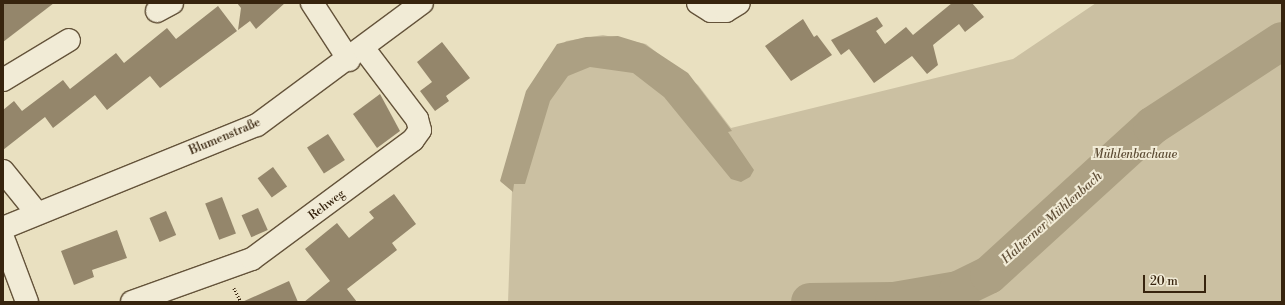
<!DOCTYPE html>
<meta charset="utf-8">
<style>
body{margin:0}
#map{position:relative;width:1285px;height:305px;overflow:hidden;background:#e9e0c0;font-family:"Libre Bodoni",serif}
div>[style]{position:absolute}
.green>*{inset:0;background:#cbc0a2}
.water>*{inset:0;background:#aca083}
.river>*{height:38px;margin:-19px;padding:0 19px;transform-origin:19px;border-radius:19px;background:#aca083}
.building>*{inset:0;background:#94866b;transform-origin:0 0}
.path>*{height:2.5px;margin-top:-1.25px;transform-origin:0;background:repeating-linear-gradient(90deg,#37240e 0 1px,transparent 0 3px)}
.roads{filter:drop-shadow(1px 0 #64533a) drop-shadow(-1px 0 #64533a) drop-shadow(0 1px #64533a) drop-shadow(0 -1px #64533a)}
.minor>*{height:22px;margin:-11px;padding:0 11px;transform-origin:11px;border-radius:11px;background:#f1ebd6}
span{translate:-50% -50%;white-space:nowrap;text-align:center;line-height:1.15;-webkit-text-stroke:4px #f1ebd6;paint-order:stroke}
.street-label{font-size:12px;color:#37240e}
.park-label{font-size:12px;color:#5c4b33;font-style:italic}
.water-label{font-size:13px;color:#604f37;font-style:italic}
.frame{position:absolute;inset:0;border:4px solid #37240e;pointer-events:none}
.scale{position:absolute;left:1143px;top:275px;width:63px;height:18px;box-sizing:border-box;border:2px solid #37240e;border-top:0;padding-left:5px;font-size:12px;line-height:14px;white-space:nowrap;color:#37240e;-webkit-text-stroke:3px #f1ebd6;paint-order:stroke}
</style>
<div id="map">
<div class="green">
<div style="clip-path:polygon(1096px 3px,1282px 3px,1282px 302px,508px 302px,512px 190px,501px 182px,529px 94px,544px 63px,566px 41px,603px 35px,646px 44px,698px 85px,731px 128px,1013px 59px)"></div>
</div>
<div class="water">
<div style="clip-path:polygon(618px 36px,644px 44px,688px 73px,732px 131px,728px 132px,754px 170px,750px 177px,741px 182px,731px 179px,664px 97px,633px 73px,590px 67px,568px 76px,550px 101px,525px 184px,514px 184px,513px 192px,500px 181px,526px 91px,557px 44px,586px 37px)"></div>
</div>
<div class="river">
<div style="left:810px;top:302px;width:84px;rotate:-0.7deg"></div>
<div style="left:894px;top:301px;width:65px;rotate:-9.8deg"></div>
<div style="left:958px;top:290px;width:34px;rotate:-26deg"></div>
<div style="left:989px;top:275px;width:221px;rotate:-42.4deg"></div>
<div style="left:1152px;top:126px;width:155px;rotate:-33.2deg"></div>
</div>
<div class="building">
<div style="clip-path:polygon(3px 3px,54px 3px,3px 42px)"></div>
<div style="clip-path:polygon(237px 3px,285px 3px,256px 29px,250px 21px,238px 30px,241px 8px)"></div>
<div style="clip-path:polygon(952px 3px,972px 3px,984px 17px,965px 32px,959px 24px,933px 45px,938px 65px,927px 74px,912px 56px,874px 83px,849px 49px,841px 55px,831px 40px,877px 17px,883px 26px,876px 31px,885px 44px,906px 27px,913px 35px)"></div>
<div style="clip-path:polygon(218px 6px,237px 31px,160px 88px,150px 76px,107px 110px,95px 95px,53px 128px,45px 117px,3px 150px,3px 110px,14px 101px,22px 111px,63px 80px,70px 89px,116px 53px,124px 63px,167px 28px,176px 39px)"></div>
<div style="clip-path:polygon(803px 19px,814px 37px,817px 35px,832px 55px,791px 81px,765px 46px)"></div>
<div style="clip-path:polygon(442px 42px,470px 78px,446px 96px,449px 101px,435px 111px,420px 91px,432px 82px,417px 62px)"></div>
<div style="clip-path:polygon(380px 94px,400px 131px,377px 148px,353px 114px)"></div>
<div style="left:328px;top:134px;width:31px;height:25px;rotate:57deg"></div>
<div style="left:273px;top:167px;width:24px;height:19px;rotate:54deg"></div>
<div style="clip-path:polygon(394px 194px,416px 224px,392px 243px,397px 250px,347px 289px,357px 302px,304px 302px,330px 281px,305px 249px,337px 223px,349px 238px,374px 218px,369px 212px)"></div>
<div style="left:222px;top:197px;width:39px;height:18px;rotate:69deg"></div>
<div style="left:258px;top:208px;width:24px;height:18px;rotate:66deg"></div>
<div style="left:166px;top:211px;width:26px;height:18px;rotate:67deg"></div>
<div style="clip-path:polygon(117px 230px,127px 258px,92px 270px,94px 277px,74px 285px,61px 251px)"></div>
<div style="clip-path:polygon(289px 281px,298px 302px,242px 302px)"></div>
</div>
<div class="path">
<div style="left:234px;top:288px;width:16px;rotate:63deg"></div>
</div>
<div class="roads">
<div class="minor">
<div style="left:312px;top:3px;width:68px;rotate:57deg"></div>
<div style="left:698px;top:3px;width:15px;rotate:32deg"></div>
<div style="left:711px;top:11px;width:15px"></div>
<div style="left:726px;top:11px;width:15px;rotate:-32deg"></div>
<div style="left:157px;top:11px;width:17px;rotate:-28deg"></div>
<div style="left:3px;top:80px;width:77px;rotate:-31.2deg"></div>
<div style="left:3px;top:171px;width:54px;rotate:51deg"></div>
<div style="left:3px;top:228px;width:274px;rotate:-22.1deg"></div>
<div style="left:257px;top:125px;width:205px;rotate:-36.5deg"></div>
<div style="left:3px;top:238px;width:68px;rotate:69.4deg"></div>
<div style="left:132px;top:302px;width:127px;rotate:-19.7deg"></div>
<div style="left:252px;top:259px;width:200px;rotate:-36.5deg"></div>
<div style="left:413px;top:140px;width:12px;rotate:-55deg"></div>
<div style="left:420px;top:130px;width:11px;rotate:-105deg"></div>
<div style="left:417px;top:119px;width:88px;rotate:-127.1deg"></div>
</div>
</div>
<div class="street-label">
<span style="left:225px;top:137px;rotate:-23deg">Blumenstraße</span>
<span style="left:327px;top:205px;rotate:-37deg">Rehweg</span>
</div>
<div class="park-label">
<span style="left:1135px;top:155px">Mühlenbachaue</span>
</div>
<div class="water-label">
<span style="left:1052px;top:218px;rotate:-42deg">Halterner Mühlenbach</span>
</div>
<div class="frame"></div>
<div class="scale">20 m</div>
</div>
